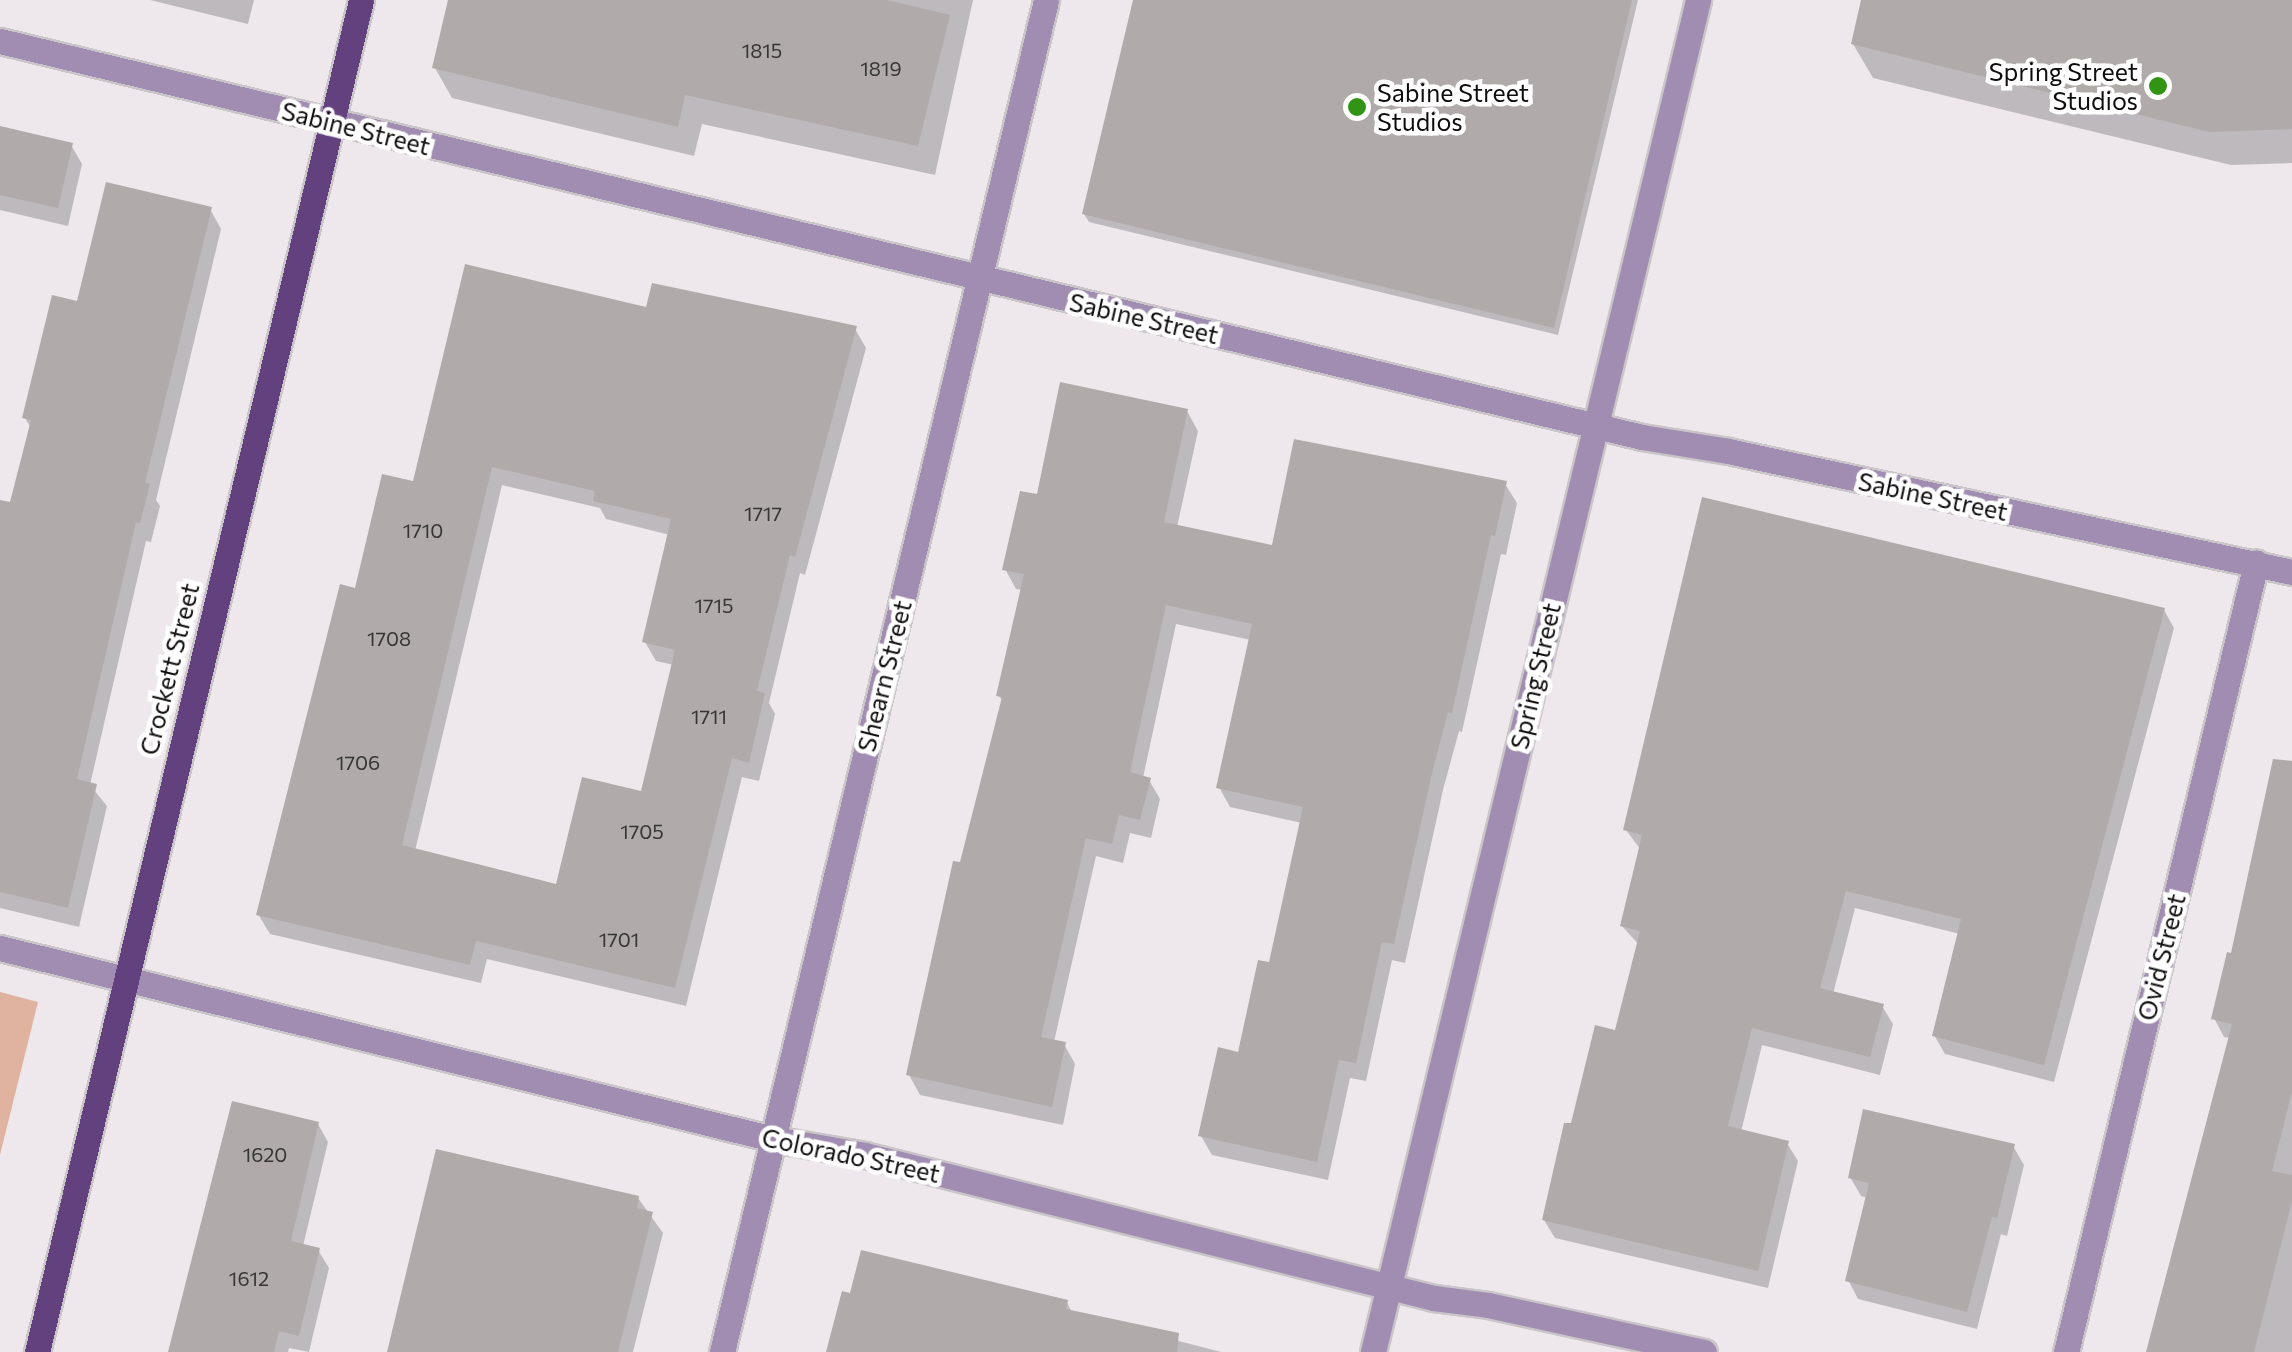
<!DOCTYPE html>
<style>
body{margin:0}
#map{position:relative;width:2292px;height:1352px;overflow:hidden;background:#eee8ec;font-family:Commissioner,sans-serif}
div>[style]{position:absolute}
.green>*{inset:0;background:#dfb3a0}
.shadow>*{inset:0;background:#0003}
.building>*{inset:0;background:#b0aaaa}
.roads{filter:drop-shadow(2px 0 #cac5c8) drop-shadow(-2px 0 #cac5c8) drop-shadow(0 2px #cac5c8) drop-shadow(0 -2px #cac5c8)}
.minor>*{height:25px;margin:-12.5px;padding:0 12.5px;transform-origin:12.5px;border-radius:12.5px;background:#a08db1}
.major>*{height:25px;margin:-12.5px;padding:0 12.5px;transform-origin:12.5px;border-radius:12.5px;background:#63407e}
.dots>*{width:28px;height:28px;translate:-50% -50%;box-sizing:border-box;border:5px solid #fff;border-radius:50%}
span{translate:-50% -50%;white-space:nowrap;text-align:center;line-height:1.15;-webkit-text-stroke:9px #fff;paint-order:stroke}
.number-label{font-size:20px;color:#363434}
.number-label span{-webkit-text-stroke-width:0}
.poi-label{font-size:25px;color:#0e0c0d}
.right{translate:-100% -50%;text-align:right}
.left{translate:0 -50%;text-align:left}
.street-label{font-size:25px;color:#0e0c0d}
</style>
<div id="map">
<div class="green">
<div style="clip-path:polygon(0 992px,38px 1002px,0 1155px)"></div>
</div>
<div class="shadow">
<div style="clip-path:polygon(150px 0,254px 0,248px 24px)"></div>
<div style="clip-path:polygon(451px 0,973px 0,935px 175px,702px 124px,694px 156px,452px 98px,435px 68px)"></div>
<div style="clip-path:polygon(1135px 0,1638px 0,1558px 335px,1089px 222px,1084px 214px)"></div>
<div style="clip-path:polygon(1864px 0,2292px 0,2292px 163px,2231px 165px,1873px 78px,1853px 44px)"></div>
<div style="clip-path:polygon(0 129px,71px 145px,82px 164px,68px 226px,0 210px)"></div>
<div style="clip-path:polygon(210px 209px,221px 229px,156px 500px,160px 506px,151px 542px,146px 541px,90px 785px,107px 806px,79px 927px,0 908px,0 503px,12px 505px,31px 428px,25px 418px,79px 304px)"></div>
<div style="clip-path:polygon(evenodd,648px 310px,855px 329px,866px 348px,805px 575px,800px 573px,769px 703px,775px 714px,759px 781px,742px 777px,686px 1006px,487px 959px,481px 983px,270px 934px,258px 914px,357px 591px,415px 484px,648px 310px,502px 485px,600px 508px,606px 519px,670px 535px,645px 642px,656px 661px,674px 665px,643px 794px,558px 887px,415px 851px,502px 485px)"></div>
<div style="clip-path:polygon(1187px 411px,1198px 431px,1177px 527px,1273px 548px,1505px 484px,1517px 503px,1506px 555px,1501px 554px,1462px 732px,1459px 731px,1443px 790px,1405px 963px,1392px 960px,1366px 1081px,1350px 1078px,1328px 1180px,1212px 1155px,1201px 1136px,1240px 1055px,1271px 965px,1302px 823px,1230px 807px,1219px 787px,1251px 640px,1176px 624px,1143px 778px,1149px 780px,1160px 799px,1151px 838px,1130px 833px,1123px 863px,1096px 856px,1054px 1042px,1064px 1044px,1075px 1064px,1063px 1125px,920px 1095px,909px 1075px,1003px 702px,999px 696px,1023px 590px,1016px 589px,1005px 569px,1038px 497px)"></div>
<div style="clip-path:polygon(2164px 610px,2174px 628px,2054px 1082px,1945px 1054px,1934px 1035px,1960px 934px,1855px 908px,1833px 994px,1882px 1006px,1893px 1024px,1880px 1075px,1762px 1045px,1741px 1132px,1787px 1143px,1798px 1161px,1768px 1288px,1555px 1238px,1544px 1220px,1573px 1125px,1617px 1033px,1639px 945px,1622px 926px,1641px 850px,1626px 830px)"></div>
<div style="clip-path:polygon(2292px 760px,2292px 1352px,2148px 1352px,2230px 1038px,2224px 1037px,2214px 1018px,2279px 818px)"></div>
<div style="clip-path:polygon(318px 1124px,328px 1142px,303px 1246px,318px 1250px,329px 1268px,309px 1352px,289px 1348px,288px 1352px,170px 1352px)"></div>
<div style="clip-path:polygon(2013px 1146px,2024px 1165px,2007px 1236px,2001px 1234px,1977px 1329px,1858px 1299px,1848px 1280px,1868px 1198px,1861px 1196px,1850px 1177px)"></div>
<div style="clip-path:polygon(638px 1198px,663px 1233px,633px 1352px,391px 1352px)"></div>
<div style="clip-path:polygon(1067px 1302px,1072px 1313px,1221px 1352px,833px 1352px)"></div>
</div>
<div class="building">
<div style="clip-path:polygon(448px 0,887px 0,950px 15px,918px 146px,685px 95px,678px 127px,432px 68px)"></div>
<div style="clip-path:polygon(1133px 0,1632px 0,1554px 328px,1082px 214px)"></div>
<div style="clip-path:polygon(1861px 0,2292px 0,2292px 129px,2209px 132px,1851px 44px)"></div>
<div style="clip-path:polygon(0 126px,73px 143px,58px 208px,0 195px)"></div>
<div style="clip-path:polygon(106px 182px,212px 207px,145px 483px,150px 484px,140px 523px,136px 522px,77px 779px,97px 784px,68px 908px,0 892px,0 500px,10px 502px,31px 420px,22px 418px,52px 295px,77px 301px)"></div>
<div style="clip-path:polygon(evenodd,465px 264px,646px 307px,652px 283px,857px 326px,795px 557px,790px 555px,757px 691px,765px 693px,749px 763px,732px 758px,675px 988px,476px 941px,470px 965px,256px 915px,340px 584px,355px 588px,382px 474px,413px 481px,465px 264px,492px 467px,595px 491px,593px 501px,671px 519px,642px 642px,675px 650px,641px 791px,582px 777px,556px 884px,402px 845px,492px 467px)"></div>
<div style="clip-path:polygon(1060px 382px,1188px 409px,1164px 522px,1272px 545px,1294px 439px,1507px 481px,1495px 536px,1491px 535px,1452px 713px,1448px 712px,1433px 769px,1394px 944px,1382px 942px,1356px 1063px,1339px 1060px,1317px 1162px,1198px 1136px,1218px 1047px,1238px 1052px,1258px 960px,1269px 962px,1303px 807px,1216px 788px,1252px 624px,1166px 605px,1130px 772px,1151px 778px,1140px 820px,1119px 815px,1112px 844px,1086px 838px,1041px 1037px,1066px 1042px,1052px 1107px,906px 1075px,953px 861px,960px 862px,1002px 697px,996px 696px,1024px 574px,1002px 570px,1020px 491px,1037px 494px)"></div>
<div style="clip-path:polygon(1702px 497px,2165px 608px,2044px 1065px,1932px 1036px,1961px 919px,1846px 891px,1820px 988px,1884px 1004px,1870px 1057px,1752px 1028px,1728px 1126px,1789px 1141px,1758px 1271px,1542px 1220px,1564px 1123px,1571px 1123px,1595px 1025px,1615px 1030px,1640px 931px,1620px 926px,1642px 835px,1623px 830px)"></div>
<div style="clip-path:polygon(2273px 759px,2292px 761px,2292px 1092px,2272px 1171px,2292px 1175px,2292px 1201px,2254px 1352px,2146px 1352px,2232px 1024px,2211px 1019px,2227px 952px,2231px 953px)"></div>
<div style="clip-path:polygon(232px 1101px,319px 1122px,291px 1241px,320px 1248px,299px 1336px,279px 1331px,274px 1352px,168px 1352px)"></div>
<div style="clip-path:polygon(1863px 1109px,2015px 1144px,1997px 1218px,1992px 1217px,1967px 1312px,1845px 1281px,1869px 1183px,1848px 1178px)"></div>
<div style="clip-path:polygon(436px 1149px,639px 1196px,637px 1208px,653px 1212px,618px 1352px,387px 1352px)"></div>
<div style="clip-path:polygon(861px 1250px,1068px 1300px,1066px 1309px,1179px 1333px,1177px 1352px,826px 1352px,842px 1291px,850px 1293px)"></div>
</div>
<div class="roads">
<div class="minor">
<div style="left:0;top:41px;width:1689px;rotate:13.56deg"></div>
<div style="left:1642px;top:437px;width:87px;rotate:9.2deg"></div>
<div style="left:1728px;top:451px;width:577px;rotate:12.11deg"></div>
<div style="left:0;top:948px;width:796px;rotate:13.88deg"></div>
<div style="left:773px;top:1139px;width:93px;rotate:9.9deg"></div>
<div style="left:865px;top:1155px;width:587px;rotate:14.11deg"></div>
<div style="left:1434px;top:1298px;width:54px;rotate:7.4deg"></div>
<div style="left:1488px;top:1305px;width:221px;rotate:12.3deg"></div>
<div style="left:722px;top:1352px;width:1390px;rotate:-76.52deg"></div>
<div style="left:1373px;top:1352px;width:1391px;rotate:-76.48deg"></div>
<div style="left:2066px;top:1352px;width:812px;rotate:-76.46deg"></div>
</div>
<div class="major">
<div style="left:37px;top:1352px;width:1390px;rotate:-76.52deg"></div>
</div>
</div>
<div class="dots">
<div style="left:2158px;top:86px;background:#319415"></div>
<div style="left:1357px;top:107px;background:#319415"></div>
</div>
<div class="number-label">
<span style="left:762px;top:50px">1815</span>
<span style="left:881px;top:68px">1819</span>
<span style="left:763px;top:513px">1717</span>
<span style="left:423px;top:530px">1710</span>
<span style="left:714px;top:605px">1715</span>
<span style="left:389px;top:638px">1708</span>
<span style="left:709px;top:716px">1711</span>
<span style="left:358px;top:762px">1706</span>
<span style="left:642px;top:831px">1705</span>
<span style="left:619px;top:939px">1701</span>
<span style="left:265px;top:1154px">1620</span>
<span style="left:249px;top:1278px">1612</span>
</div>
<div class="poi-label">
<span class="right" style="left:2138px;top:86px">Spring Street<br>Studios</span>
<span class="left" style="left:1377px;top:107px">Sabine Street<br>Studios</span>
</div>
<div class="street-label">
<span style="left:356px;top:128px;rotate:14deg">Sabine Street</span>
<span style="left:1144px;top:318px;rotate:13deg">Sabine Street</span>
<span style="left:1933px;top:496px;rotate:12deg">Sabine Street</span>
<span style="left:169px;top:669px;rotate:-76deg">Crockett Street</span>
<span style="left:884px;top:676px;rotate:-76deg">Shearn Street</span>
<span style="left:1535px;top:676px;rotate:-77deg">Spring Street</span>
<span style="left:2161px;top:957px;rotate:-76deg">Ovid Street</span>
<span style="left:851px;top:1155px;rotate:12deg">Colorado Street</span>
</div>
</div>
